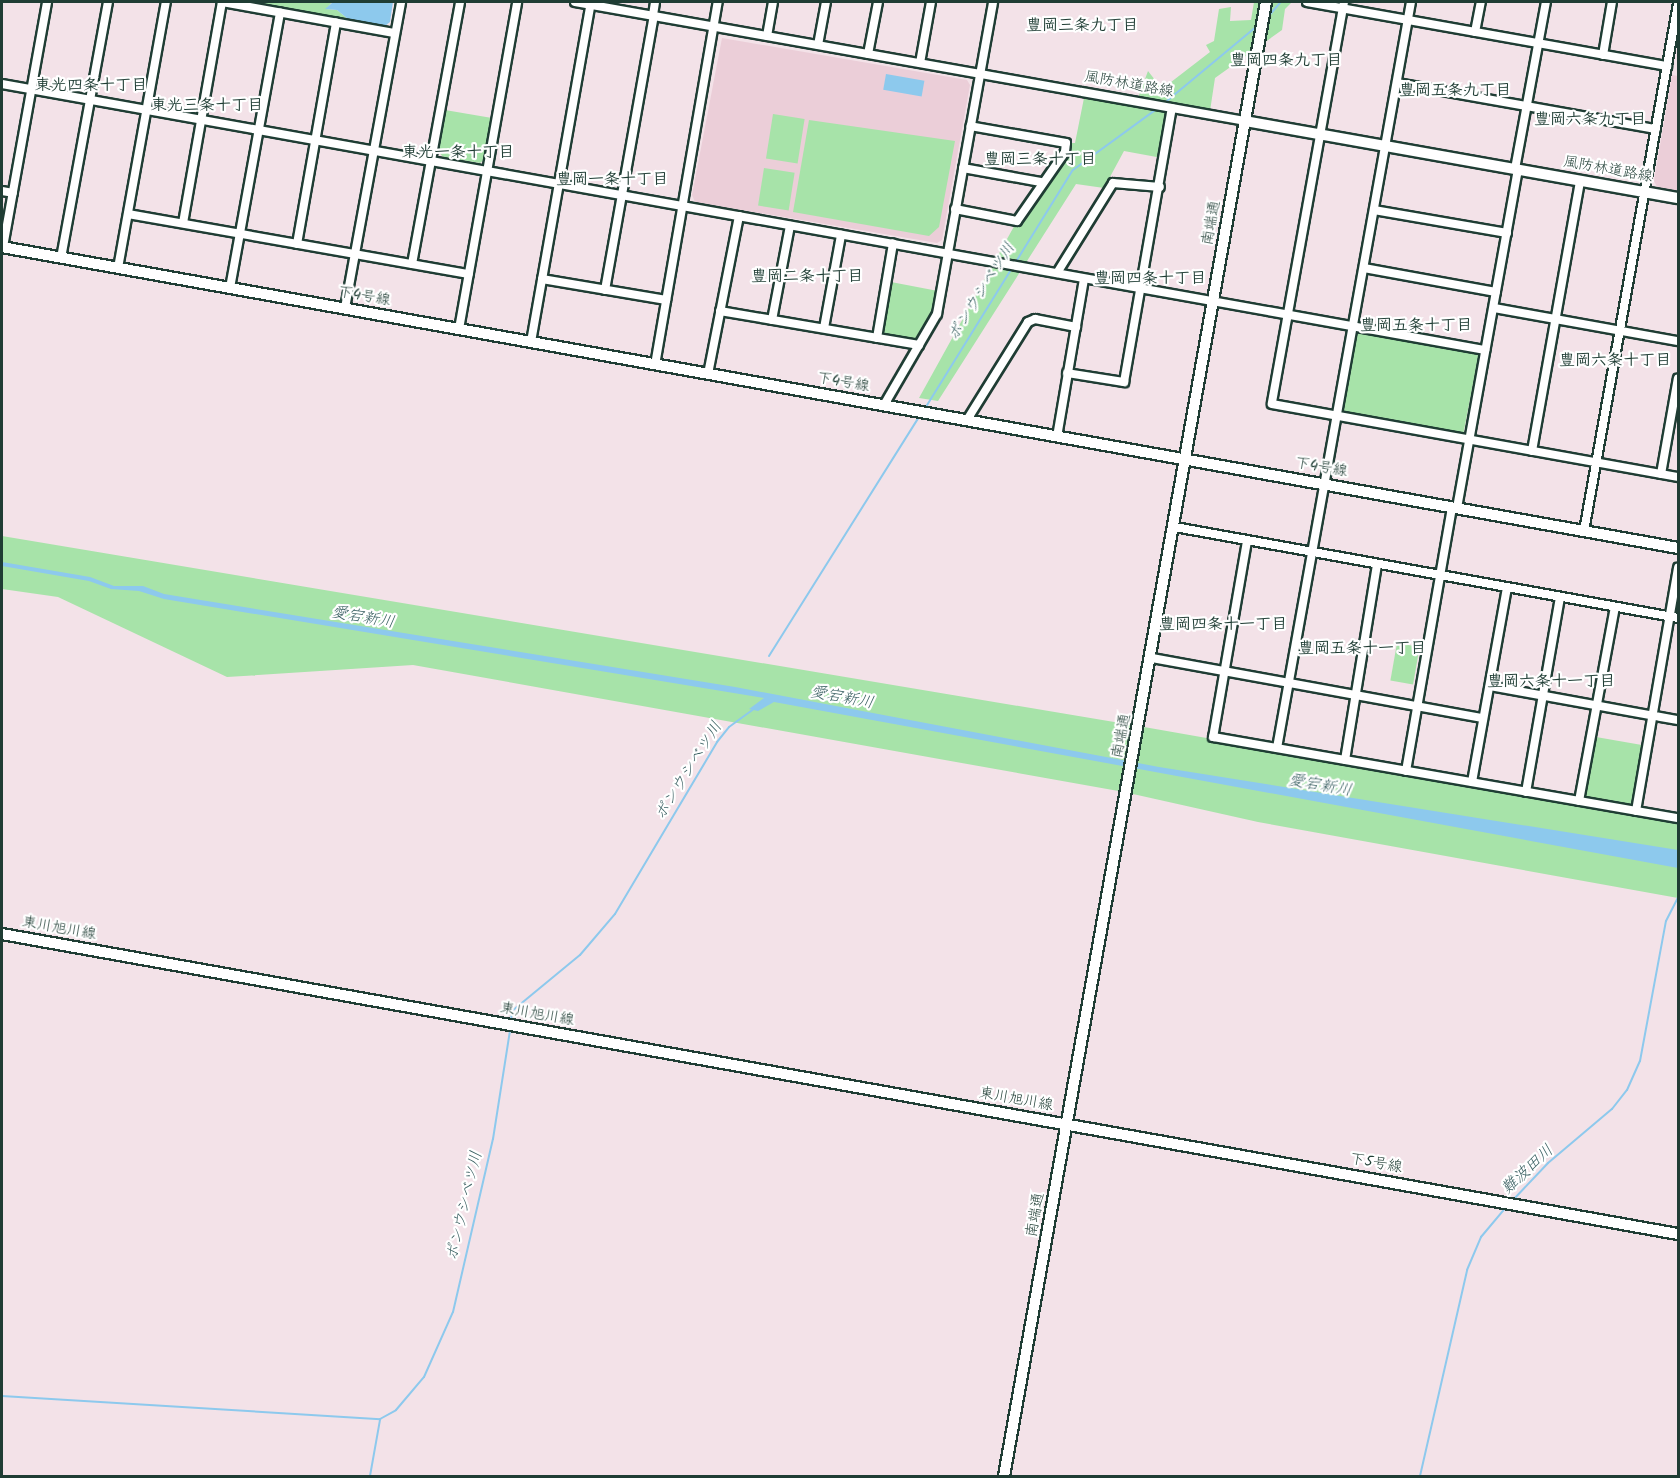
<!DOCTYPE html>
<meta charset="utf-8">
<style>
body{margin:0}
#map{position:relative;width:1680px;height:1478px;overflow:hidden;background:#f3e2e8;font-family:Kalam,"Klee One",sans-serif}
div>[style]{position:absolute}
.built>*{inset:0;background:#ebced8}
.green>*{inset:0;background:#a7e3a9;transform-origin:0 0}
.water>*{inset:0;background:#8dc9ed;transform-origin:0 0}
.stream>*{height:2px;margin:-1px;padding:0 1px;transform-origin:1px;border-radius:1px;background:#8dc9ed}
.roads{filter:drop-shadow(2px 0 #1f3d34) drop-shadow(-2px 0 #1f3d34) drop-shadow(0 2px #1f3d34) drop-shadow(0 -2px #1f3d34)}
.street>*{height:8px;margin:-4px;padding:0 4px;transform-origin:4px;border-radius:4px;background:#fff}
.secondary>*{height:10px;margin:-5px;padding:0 5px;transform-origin:5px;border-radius:5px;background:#fff}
span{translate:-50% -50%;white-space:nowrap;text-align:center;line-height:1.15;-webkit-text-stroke:4.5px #fff;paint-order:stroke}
.street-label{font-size:15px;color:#1f3d34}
.neighbourhood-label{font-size:16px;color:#1f3d34;font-weight:700}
.water-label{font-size:16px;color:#3a6062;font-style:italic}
.frame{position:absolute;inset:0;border:3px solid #1f3d34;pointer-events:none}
</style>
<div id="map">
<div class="built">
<div style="clip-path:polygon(722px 38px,967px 80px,970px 85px,942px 240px,937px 243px,695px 202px,692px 195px)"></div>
<div style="clip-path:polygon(1672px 75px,1678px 76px,1678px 191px,1657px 187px,1654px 181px)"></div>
</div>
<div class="green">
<div style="clip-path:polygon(243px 2px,332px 2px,326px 9px,337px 10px,348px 19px)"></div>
<div style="clip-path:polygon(1254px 2px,1292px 2px,1285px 9px,1282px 30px,1215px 78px,1210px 111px,1138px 98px,1148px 71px,1162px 89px,1210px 52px,1206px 45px,1214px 41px,1219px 9px,1231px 7px,1230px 21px,1251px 20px)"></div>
<div style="clip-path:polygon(1084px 98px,1170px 113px,1162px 158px,1124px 151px,1104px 188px,1076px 184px,938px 401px,919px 398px,1017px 221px,1066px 143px,1075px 143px)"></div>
<div style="clip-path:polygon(445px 110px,492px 118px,485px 159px,480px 163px,443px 157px,438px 151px)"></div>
<div style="left:773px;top:114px;width:32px;height:45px;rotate:9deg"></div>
<div style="clip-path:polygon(809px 120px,955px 141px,939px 227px,929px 236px,793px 212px)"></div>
<div style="left:764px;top:168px;width:31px;height:38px;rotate:9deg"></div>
<div style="clip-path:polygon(891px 282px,938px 291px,935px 312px,919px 340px,882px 334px)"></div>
<div style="left:1357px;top:331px;width:124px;height:84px;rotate:11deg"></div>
<div style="clip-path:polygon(2px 536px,1144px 727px,1678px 821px,1678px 898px,1258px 822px,1124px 792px,413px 665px,227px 677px,58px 597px,2px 589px)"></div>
<div style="left:1397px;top:643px;width:23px;height:38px;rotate:10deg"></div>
<div style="left:1596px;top:737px;width:51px;height:63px;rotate:10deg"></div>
</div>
<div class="water">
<div style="clip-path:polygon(333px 2px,393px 2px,390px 22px,385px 26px,348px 19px,337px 10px,325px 9px)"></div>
<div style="left:886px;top:74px;width:39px;height:16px;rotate:10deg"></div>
<div style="clip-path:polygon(2px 562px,90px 577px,114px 586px,143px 586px,164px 594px,735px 687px,1159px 767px,1678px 850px,1678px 868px,774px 702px,758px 711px,749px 709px,764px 698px,164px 599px,139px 591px,111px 589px,89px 581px,2px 566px)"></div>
</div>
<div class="stream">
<div style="left:287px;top:2px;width:22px"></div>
<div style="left:1266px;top:19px;width:23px;rotate:-49deg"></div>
<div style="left:1162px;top:105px;width:124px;rotate:-39.7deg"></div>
<div style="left:924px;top:410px;width:282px;rotate:-58.2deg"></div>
<div style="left:1073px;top:170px;width:105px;rotate:-36.1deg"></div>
<div style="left:769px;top:656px;width:282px;rotate:-57.9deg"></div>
<div style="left:511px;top:1021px;width:10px;rotate:-84deg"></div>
<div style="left:512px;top:1011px;width:88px;rotate:-39.5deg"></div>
<div style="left:580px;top:955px;width:54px;rotate:-49.5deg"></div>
<div style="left:615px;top:914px;width:200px;rotate:-59.3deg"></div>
<div style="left:717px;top:742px;width:19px;rotate:-51deg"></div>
<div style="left:729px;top:727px;width:31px;rotate:-36deg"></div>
<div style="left:1513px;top:1200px;width:51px;rotate:-46.6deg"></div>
<div style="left:1548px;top:1163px;width:84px;rotate:-40.2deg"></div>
<div style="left:1612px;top:1109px;width:24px;rotate:-52deg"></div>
<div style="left:1627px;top:1090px;width:32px;rotate:-66deg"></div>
<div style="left:1640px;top:1061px;width:142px;rotate:-79.5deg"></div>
<div style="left:1666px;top:921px;width:27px;rotate:-63deg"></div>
<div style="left:2px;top:1396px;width:379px;rotate:3.5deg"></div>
<div style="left:380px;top:1419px;width:18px;rotate:-29deg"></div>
<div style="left:396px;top:1410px;width:43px;rotate:-49.7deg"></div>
<div style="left:424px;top:1377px;width:71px;rotate:-66deg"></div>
<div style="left:453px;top:1312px;width:178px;rotate:-77deg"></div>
<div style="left:493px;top:1139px;width:110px;rotate:-81.1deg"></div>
<div style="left:370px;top:1476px;width:57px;rotate:-79.9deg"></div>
<div style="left:1420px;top:1476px;width:211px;rotate:-77.1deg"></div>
<div style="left:1467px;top:1270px;width:36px;rotate:-67deg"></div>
<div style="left:1481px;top:1237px;width:40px;rotate:-50deg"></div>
</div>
<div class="roads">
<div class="street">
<div style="left:222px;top:2px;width:175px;rotate:10.2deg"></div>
<div style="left:575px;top:2px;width:680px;rotate:10.07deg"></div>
<div style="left:1307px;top:2px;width:366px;rotate:10.1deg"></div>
<div style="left:1344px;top:2px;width:408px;rotate:100.2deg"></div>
<div style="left:1272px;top:404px;width:413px;rotate:10.2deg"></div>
<div style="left:653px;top:15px;width:13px;rotate:-81deg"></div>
<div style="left:1475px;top:32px;width:31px;rotate:-79deg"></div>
<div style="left:767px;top:36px;width:35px;rotate:-80deg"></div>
<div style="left:818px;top:45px;width:44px;rotate:-79.5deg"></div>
<div style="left:868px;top:54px;width:53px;rotate:-79.1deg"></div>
<div style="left:1603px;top:55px;width:54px;rotate:-80.4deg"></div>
<div style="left:920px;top:63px;width:62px;rotate:-79.8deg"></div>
<div style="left:1397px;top:83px;width:263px;rotate:10.1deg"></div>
<div style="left:2px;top:84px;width:1507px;rotate:10.17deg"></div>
<div style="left:963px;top:168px;width:79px;rotate:10.2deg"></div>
<div style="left:1515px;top:169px;width:170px;rotate:-79.5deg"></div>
<div style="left:2px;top:191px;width:11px;rotate:10deg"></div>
<div style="left:955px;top:209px;width:63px;rotate:11deg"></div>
<div style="left:1017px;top:221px;width:84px;rotate:-55.2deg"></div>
<div style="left:1065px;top:152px;width:9px;rotate:-84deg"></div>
<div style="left:1066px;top:143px;width:97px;rotate:-170deg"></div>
<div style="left:1374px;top:210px;width:135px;rotate:9.8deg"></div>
<div style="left:128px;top:214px;width:346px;rotate:10deg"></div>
<div style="left:183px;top:223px;width:224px;rotate:-80deg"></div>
<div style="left:297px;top:244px;width:225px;rotate:-80deg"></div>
<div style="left:3px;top:247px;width:249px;rotate:-79.8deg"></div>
<div style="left:61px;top:258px;width:260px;rotate:-79.6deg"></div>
<div style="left:412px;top:264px;width:266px;rotate:-79.6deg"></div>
<div style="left:118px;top:268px;width:270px;rotate:-79.8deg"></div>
<div style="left:1364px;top:268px;width:134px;rotate:10.3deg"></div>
<div style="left:1057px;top:273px;width:106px;rotate:-58.1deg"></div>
<div style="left:1113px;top:183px;width:47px;rotate:4.9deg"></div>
<div style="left:542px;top:279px;width:126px;rotate:9.6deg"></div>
<div style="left:230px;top:288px;width:280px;rotate:-79.7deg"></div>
<div style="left:605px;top:290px;width:278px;rotate:-79.9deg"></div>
<div style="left:345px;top:308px;width:311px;rotate:-79.6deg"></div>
<div style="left:1494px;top:308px;width:187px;rotate:10.2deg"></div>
<div style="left:720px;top:311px;width:202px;rotate:9.7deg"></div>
<div style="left:772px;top:320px;width:96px;rotate:-79.2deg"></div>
<div style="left:824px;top:328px;width:95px;rotate:-79.6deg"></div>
<div style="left:459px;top:329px;width:332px;rotate:-79.9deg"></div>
<div style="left:877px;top:338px;width:96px;rotate:-80.4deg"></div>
<div style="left:531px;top:342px;width:345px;rotate:-80deg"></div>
<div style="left:655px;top:365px;width:368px;rotate:-80.2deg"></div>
<div style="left:1067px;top:373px;width:58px;rotate:9deg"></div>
<div style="left:1124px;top:382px;width:278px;rotate:-80.1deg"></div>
<div style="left:708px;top:374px;width:161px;rotate:-78.9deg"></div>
<div style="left:884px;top:405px;width:105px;rotate:-59.8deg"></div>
<div style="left:937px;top:314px;width:317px;rotate:-79.8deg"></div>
<div style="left:967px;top:420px;width:115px;rotate:-58.1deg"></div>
<div style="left:1028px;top:322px;width:8px;rotate:-23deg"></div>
<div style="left:1035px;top:319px;width:42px;rotate:11deg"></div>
<div style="left:1057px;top:437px;width:160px;rotate:-80.3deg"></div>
<div style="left:1532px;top:451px;width:274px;rotate:-79.9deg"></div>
<div style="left:1661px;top:474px;width:97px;rotate:-80deg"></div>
<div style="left:1457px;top:508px;width:343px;rotate:-79.8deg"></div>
<div style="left:1175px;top:527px;width:511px;rotate:10.25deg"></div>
<div style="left:1584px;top:531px;width:535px;rotate:-79.89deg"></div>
<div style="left:1247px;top:541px;width:199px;rotate:99.8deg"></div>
<div style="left:1213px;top:737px;width:472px;rotate:9.9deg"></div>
<div style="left:1152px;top:658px;width:336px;rotate:10.3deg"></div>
<div style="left:1490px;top:686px;width:191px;rotate:10.3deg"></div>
<div style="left:1277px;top:748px;width:758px;rotate:-79.82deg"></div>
<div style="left:1345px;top:760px;width:198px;rotate:-80.7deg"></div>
<div style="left:1406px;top:771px;width:268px;rotate:-80.1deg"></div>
<div style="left:1472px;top:782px;width:197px;rotate:-79.8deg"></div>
<div style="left:1526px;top:792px;width:198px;rotate:-80.1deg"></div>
<div style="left:1579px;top:801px;width:197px;rotate:-79.5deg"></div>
<div style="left:1636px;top:811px;width:247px;rotate:-80.2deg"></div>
</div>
<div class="secondary">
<div style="left:1245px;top:121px;width:440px;rotate:10.1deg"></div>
<div style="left:2px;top:247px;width:1703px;rotate:10.18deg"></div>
<div style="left:2px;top:934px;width:1703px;rotate:10.15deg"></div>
<div style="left:1004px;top:1476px;width:1497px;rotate:-79.92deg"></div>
</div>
</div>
<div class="street-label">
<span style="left:1129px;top:85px;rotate:10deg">風防林道路線</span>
<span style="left:1608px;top:170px;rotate:10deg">風防林道路線</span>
<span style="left:1212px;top:223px;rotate:-80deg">南端通</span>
<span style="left:364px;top:297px;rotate:10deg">下4号線</span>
<span style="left:843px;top:383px;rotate:10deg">下4号線</span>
<span style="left:1321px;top:468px;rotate:10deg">下4号線</span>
<span style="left:1122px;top:736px;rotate:-79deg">南端通</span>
<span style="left:59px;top:929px;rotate:10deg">東川旭川線</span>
<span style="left:537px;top:1015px;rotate:10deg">東川旭川線</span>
<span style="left:1016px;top:1100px;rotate:10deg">東川旭川線</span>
<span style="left:1376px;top:1164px;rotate:10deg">下5号線</span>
<span style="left:1036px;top:1215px;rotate:-80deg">南端通</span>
</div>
<div class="neighbourhood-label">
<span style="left:1082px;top:26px">豊岡三条九丁目</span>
<span style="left:1286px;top:61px">豊岡四条九丁目</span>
<span style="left:91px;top:86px">東光四条十丁目</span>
<span style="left:1455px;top:91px">豊岡五条九丁目</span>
<span style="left:207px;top:106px">東光三条十丁目</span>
<span style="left:1590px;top:120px">豊岡六条九丁目</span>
<span style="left:458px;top:153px">東光一条十丁目</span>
<span style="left:1040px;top:160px">豊岡三条十丁目</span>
<span style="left:612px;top:180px">豊岡一条十丁目</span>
<span style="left:807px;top:277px">豊岡二条十丁目</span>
<span style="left:1150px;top:279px">豊岡四条十丁目</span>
<span style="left:1416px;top:326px">豊岡五条十丁目</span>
<span style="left:1615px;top:361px">豊岡六条十丁目</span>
<span style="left:1223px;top:625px">豊岡四条十一丁目</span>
<span style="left:1362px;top:649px">豊岡五条十一丁目</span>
<span style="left:1551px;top:682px">豊岡六条十一丁目</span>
</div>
<div class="water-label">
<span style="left:982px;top:292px;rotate:-58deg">ポンウシベツ川</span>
<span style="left:363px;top:618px;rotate:10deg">愛宕新川</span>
<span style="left:842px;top:698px;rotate:11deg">愛宕新川</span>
<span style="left:689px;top:771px;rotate:-58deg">ポンウシベツ川</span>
<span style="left:1320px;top:786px;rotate:10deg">愛宕新川</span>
<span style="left:1528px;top:1170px;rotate:-43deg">難波田川</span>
<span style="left:465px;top:1206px;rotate:-77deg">ポンウシベツ川</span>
</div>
<div class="frame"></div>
</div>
